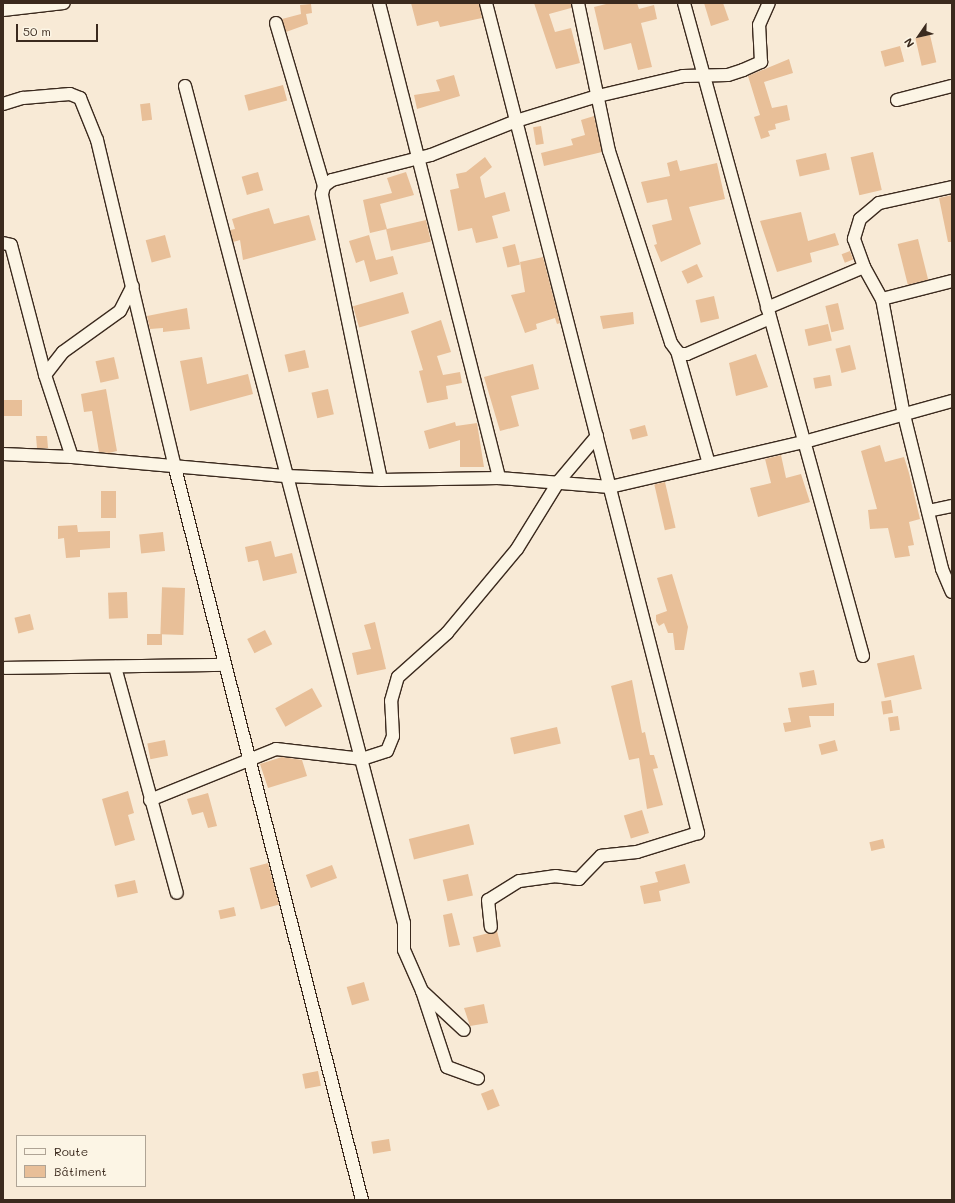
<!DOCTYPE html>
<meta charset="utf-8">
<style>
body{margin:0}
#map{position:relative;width:955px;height:1203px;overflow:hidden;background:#f8ead6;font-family:Mali,sans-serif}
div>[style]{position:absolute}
.building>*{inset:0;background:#e8bf98;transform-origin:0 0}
.roads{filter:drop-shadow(1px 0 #3b2a1e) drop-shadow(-1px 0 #3b2a1e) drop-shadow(0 1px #3b2a1e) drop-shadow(0 -1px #3b2a1e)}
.minor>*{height:12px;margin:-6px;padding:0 6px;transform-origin:6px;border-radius:6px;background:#fcf5e5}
span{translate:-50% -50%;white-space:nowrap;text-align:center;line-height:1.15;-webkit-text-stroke:3px #fcf5e5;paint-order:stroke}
.frame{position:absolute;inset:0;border:4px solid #3b2a1e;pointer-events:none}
.legend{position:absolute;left:16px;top:1135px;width:130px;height:52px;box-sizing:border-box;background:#fcf5e5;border:1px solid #afa495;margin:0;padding:5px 7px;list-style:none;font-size:12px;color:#3b2a1e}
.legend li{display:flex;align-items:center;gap:8px;height:20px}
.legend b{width:20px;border:1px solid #afa495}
.north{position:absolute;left:899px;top:16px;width:40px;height:40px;-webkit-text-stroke:3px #fcf5e5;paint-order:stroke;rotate:236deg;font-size:11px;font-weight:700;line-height:16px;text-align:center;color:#3b2a1e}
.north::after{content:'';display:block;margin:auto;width:14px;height:18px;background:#3b2a1e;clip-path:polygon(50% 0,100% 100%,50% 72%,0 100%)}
.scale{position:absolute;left:16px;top:24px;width:82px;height:18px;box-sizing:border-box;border:2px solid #3b2a1e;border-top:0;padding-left:5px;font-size:12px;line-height:14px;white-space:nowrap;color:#3b2a1e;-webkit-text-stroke:3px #fcf5e5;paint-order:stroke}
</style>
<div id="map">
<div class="building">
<div style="clip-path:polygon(411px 3px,479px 3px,482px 18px,440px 27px,438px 21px,417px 26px)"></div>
<div style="clip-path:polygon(534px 3px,571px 3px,571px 8px,549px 14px,555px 32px,571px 28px,580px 63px,556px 69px)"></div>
<div style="clip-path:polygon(610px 3px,637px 3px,639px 9px,654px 5px,657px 19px,641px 23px,652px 67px,638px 70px,631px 43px,604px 50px,594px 7px)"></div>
<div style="clip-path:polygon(704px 3px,723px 3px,729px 20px,711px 26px)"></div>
<div style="clip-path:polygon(311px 4px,312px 13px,306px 14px,308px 24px,286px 32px,282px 19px,301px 14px,300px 5px)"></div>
<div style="left:930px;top:35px;width:28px;height:15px;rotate:77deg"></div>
<div style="left:900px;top:46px;width:16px;height:20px;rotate:75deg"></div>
<div style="clip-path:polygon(789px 59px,793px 73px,764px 82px,772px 108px,787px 105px,790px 120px,775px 124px,776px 129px,768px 131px,770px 136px,761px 139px,754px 117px,760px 115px,748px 76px)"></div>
<div style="clip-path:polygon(454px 75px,460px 96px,417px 109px,414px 95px,440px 91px,436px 80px)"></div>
<div style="left:283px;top:85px;width:16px;height:40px;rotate:75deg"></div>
<div style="left:150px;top:103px;width:17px;height:10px;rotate:83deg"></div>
<div style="clip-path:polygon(594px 116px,602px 152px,544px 166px,541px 153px,573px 145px,571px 139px,585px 135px,581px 120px)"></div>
<div style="left:541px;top:126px;width:18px;height:8px;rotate:81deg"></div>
<div style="left:873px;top:152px;width:39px;height:23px;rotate:77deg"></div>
<div style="left:826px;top:153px;width:17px;height:31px;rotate:77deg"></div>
<div style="clip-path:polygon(485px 157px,492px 167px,480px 177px,485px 198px,505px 192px,510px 211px,492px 216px,498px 238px,476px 243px,472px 228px,458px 231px,450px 190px,459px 188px,456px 174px,466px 172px)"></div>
<div style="clip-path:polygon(677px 160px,680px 171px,717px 163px,725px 199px,689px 207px,701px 244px,661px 262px,654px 245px,657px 244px,652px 225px,672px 220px,667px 199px,647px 203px,641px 182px,670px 176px,667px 163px)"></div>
<div style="left:258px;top:172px;width:19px;height:17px;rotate:74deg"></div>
<div style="clip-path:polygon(406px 172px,414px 195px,380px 204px,387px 229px,370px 233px,363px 200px,392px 193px,387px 178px)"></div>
<div style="clip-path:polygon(952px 195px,952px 242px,948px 242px,939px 198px)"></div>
<div style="clip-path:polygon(269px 208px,274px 224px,309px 215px,316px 240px,243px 260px,240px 240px,233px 242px,230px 230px,235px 229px,232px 219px)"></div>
<div style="clip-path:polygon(801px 212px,808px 241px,835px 233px,839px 245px,810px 253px,812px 262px,777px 272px,760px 221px)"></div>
<div style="left:426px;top:220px;width:22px;height:41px;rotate:77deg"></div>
<div style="left:165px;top:235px;width:23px;height:20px;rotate:75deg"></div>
<div style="clip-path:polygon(369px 235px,376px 260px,393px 256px,398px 274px,370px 282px,364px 260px,356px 263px,349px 241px)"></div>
<div style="left:918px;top:239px;width:42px;height:21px;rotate:76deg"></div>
<div style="left:515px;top:244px;width:21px;height:13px;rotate:76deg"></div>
<div style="left:850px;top:251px;width:9px;height:9px;rotate:69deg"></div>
<div style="clip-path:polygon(543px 257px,560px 323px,557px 324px,555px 318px,536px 324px,537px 329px,525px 333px,511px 295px,525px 292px,520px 262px)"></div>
<div style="left:697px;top:264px;width:14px;height:17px;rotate:65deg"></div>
<div style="left:403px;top:292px;width:22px;height:52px;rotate:74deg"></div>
<div style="left:714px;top:296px;width:23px;height:19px;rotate:77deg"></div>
<div style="left:838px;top:303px;width:27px;height:13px;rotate:77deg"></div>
<div style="clip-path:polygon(187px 308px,190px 329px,163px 332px,163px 328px,150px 329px,147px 316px)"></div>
<div style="clip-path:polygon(633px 312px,634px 324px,603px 329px,600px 316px)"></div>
<div style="clip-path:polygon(441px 320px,451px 352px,437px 356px,443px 375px,460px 372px,462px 383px,446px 386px,448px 399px,427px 403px,419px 371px,423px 370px,411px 331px)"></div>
<div style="left:828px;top:324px;width:17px;height:24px;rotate:77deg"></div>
<div style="left:850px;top:345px;width:25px;height:15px;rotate:76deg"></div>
<div style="left:305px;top:350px;width:18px;height:21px;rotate:77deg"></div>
<div style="clip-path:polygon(756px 354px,768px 387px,736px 396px,729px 363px)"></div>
<div style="left:114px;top:357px;width:22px;height:19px;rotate:77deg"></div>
<div style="clip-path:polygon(202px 357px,207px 384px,248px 374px,253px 394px,190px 411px,180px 361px)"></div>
<div style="clip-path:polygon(533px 364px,539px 389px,511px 396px,519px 426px,500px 431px,484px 377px)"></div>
<div style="left:830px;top:375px;width:11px;height:17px;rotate:80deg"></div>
<div style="clip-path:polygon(106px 389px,117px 451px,109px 453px,99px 452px,92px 411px,84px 412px,81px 394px)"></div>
<div style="left:328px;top:389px;width:26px;height:17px;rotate:77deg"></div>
<div style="left:4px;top:400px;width:18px;height:16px"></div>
<div style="clip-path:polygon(455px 422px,456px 426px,477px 423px,484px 467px,460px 467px,460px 440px,429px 449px,424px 431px)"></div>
<div style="left:645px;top:425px;width:11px;height:16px;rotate:75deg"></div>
<div style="clip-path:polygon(36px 436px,47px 436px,48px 448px,37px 448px)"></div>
<div style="clip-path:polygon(880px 445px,885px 462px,904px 457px,909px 473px,920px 519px,909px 522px,914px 545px,908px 546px,910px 556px,895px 558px,888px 528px,870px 529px,868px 510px,877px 509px,861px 451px)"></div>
<div style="clip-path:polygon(781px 455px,786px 478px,801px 474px,810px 502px,758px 517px,750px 488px,771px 483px,765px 459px)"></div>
<div style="left:665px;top:482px;width:47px;height:11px;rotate:77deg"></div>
<div style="left:101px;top:491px;width:15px;height:27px"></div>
<div style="clip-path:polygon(77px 525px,78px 532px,110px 531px,110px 548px,80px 550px,80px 557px,66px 558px,64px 538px,58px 539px,58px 526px)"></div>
<div style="left:163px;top:532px;width:19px;height:24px;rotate:84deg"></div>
<div style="clip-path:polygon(271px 541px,275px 557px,292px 553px,297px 573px,263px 581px,258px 560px,248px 562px,245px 547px)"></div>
<div style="clip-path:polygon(672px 574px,688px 627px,684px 650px,675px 650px,673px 633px,668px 633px,664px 623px,659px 626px,656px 621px,656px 615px,667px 611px,657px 578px)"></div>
<div style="left:185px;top:588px;width:47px;height:23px;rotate:92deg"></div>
<div style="left:127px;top:592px;width:26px;height:19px;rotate:88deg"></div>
<div style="left:30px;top:614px;width:16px;height:16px;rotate:76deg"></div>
<div style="clip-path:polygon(375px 622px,386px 669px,357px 675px,352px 653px,371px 649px,364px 625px)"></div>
<div style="left:265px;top:630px;width:16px;height:20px;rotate:63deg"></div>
<div style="left:147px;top:634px;width:15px;height:11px"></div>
<div style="left:914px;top:655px;width:35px;height:38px;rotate:77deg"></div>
<div style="left:814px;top:670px;width:15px;height:15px;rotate:79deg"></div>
<div style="clip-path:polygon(632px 680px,642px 733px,645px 732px,650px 755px,654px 755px,658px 768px,653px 769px,663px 805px,647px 809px,639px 758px,629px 760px,611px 686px)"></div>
<div style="left:312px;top:688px;width:21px;height:42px;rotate:61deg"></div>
<div style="left:891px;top:700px;width:13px;height:10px;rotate:81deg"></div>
<div style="clip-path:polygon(834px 703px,834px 716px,809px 716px,811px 727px,785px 732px,783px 723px,791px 722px,788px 708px)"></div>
<div style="left:898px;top:716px;width:14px;height:10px;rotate:82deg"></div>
<div style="left:557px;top:727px;width:17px;height:48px;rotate:77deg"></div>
<div style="left:165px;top:740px;width:16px;height:18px;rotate:79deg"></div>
<div style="left:835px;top:740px;width:11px;height:17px;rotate:75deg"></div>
<div style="clip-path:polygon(282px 757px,302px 760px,307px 776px,268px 788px,260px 764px)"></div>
<div style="clip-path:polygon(128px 791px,134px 813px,128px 815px,135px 840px,115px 846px,102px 799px)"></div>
<div style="clip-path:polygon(208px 793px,217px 826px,208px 828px,203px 812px,192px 815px,187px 799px)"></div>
<div style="left:642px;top:810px;width:24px;height:19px;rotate:73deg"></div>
<div style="left:469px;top:824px;width:21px;height:62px;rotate:76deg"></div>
<div style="left:883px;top:839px;width:9px;height:14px;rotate:77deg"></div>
<div style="left:268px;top:863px;width:43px;height:19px;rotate:75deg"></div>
<div style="clip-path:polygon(685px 864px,690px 883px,659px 891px,661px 901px,644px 904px,640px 886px,658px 882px,655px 872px)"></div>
<div style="left:332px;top:865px;width:14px;height:28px;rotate:69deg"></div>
<div style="left:468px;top:874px;width:22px;height:26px;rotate:77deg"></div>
<div style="left:135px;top:880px;width:13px;height:21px;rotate:77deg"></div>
<div style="left:234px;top:907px;width:9px;height:16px;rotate:77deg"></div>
<div style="clip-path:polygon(452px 913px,460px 945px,449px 947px,443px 915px)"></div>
<div style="left:497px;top:931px;width:16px;height:25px;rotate:76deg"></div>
<div style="left:364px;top:982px;width:19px;height:18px;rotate:74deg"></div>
<div style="clip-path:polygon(484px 1004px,488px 1023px,470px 1026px,464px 1008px)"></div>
<div style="left:318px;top:1071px;width:15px;height:16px;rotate:79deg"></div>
<div style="left:493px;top:1089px;width:18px;height:13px;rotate:68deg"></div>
<div style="left:389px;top:1139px;width:12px;height:18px;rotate:81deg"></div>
</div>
<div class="roads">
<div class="minor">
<div style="left:379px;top:3px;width:490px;rotate:75.8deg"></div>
<div style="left:486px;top:3px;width:857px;rotate:75.67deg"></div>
<div style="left:698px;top:833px;width:64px;rotate:162.7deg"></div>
<div style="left:637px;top:852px;width:36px;rotate:174deg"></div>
<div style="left:601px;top:856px;width:32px;rotate:134deg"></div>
<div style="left:579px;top:879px;width:23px;rotate:-173deg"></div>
<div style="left:556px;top:876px;width:37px;rotate:172deg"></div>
<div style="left:519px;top:881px;width:36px;rotate:148deg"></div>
<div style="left:488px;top:900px;width:27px;rotate:84deg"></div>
<div style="left:578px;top:3px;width:151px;rotate:78.2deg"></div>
<div style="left:609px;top:151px;width:202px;rotate:72.1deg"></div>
<div style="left:671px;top:343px;width:14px;rotate:54deg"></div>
<div style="left:679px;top:354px;width:8px"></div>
<div style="left:687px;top:354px;width:90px;rotate:-23.4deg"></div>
<div style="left:684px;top:3px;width:677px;rotate:74.67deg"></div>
<div style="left:3px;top:10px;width:61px;rotate:-6.5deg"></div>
<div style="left:276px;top:23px;width:170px;rotate:73.6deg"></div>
<div style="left:185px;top:86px;width:865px;rotate:75.34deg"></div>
<div style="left:404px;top:923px;width:27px;rotate:90deg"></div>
<div style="left:404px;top:950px;width:45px;rotate:66.3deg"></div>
<div style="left:422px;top:991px;width:57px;rotate:42.9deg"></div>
<div style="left:897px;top:100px;width:57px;rotate:-14.3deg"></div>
<div style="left:3px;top:104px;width:21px;rotate:-17deg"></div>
<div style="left:23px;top:98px;width:47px;rotate:-4.9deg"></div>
<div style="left:70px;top:94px;width:11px;rotate:22deg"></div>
<div style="left:80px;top:98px;width:45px;rotate:68deg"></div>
<div style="left:97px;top:140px;width:337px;rotate:76.6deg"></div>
<div style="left:175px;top:468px;width:756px;rotate:75.67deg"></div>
<div style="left:952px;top:187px;width:75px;rotate:167.6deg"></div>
<div style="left:879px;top:203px;width:25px;rotate:140deg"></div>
<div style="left:860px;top:219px;width:21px;rotate:107deg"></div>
<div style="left:854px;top:239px;width:30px;rotate:70deg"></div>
<div style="left:864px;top:267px;width:37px;rotate:61deg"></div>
<div style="left:882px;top:299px;width:118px;rotate:79.3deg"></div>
<div style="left:904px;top:415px;width:159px;rotate:76.1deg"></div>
<div style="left:942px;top:569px;width:25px;rotate:67deg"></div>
<div style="left:3px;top:243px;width:8px;rotate:14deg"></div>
<div style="left:11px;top:245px;width:134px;rotate:75.3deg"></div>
<div style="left:45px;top:375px;width:86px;rotate:71.8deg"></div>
<div style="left:72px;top:457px;width:216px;rotate:5.1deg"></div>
<div style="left:287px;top:476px;width:94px;rotate:2.4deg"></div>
<div style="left:381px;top:480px;width:118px;rotate:-1deg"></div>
<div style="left:499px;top:478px;width:111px;rotate:4.6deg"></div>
<div style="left:610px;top:487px;width:199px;rotate:-13.1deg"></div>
<div style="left:804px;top:442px;width:154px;rotate:-15.5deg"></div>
<div style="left:882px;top:299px;width:72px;rotate:-14.4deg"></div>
<div style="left:767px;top:308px;width:105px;rotate:-22.9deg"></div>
<div style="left:677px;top:351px;width:117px;rotate:74.2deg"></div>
<div style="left:45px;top:375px;width:29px;rotate:-52deg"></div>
<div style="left:63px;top:352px;width:70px;rotate:-35.7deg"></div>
<div style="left:120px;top:311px;width:28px;rotate:-63deg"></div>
<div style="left:3px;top:454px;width:69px;rotate:2.5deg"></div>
<div style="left:381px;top:480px;width:292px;rotate:-101.7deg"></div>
<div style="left:322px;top:194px;width:8px;rotate:-76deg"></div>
<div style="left:324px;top:186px;width:10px;rotate:-37deg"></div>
<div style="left:332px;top:180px;width:102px;rotate:-14.2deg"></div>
<div style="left:431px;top:155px;width:92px;rotate:-21.8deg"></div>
<div style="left:516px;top:121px;width:86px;rotate:-17deg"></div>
<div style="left:598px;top:96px;width:87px;rotate:-13.2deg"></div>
<div style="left:683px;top:76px;width:45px;rotate:-1.3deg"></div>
<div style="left:728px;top:75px;width:16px;rotate:-18deg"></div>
<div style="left:743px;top:70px;width:20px;rotate:-24deg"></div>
<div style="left:761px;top:62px;width:37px;rotate:-93deg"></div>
<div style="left:759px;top:25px;width:24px;rotate:-66deg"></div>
<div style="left:928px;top:511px;width:25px;rotate:-12deg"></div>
<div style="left:115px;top:667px;width:234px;rotate:74.7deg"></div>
<div style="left:5px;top:668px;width:220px;rotate:-0.8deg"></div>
<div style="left:150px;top:800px;width:136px;rotate:-22deg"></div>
<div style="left:276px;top:749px;width:87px;rotate:6.6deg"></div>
<div style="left:362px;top:759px;width:26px;rotate:-18deg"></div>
<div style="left:387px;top:751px;width:16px;rotate:-68deg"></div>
<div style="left:393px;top:736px;width:35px;rotate:-93deg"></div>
<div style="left:391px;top:701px;width:25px;rotate:-74deg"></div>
<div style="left:398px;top:677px;width:66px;rotate:-41.9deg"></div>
<div style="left:447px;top:633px;width:109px;rotate:-50.2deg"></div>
<div style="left:517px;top:549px;width:80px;rotate:-58.3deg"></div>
<div style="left:559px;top:481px;width:59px;rotate:-49.8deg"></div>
<div style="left:422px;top:991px;width:80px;rotate:71.8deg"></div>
<div style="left:447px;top:1067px;width:33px;rotate:20deg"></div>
</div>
</div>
<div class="frame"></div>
<ul class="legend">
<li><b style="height:5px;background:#fcf5e5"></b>Route</li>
<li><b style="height:11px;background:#e8bf98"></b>Bâtiment</li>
</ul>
<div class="north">N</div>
<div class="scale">50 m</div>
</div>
